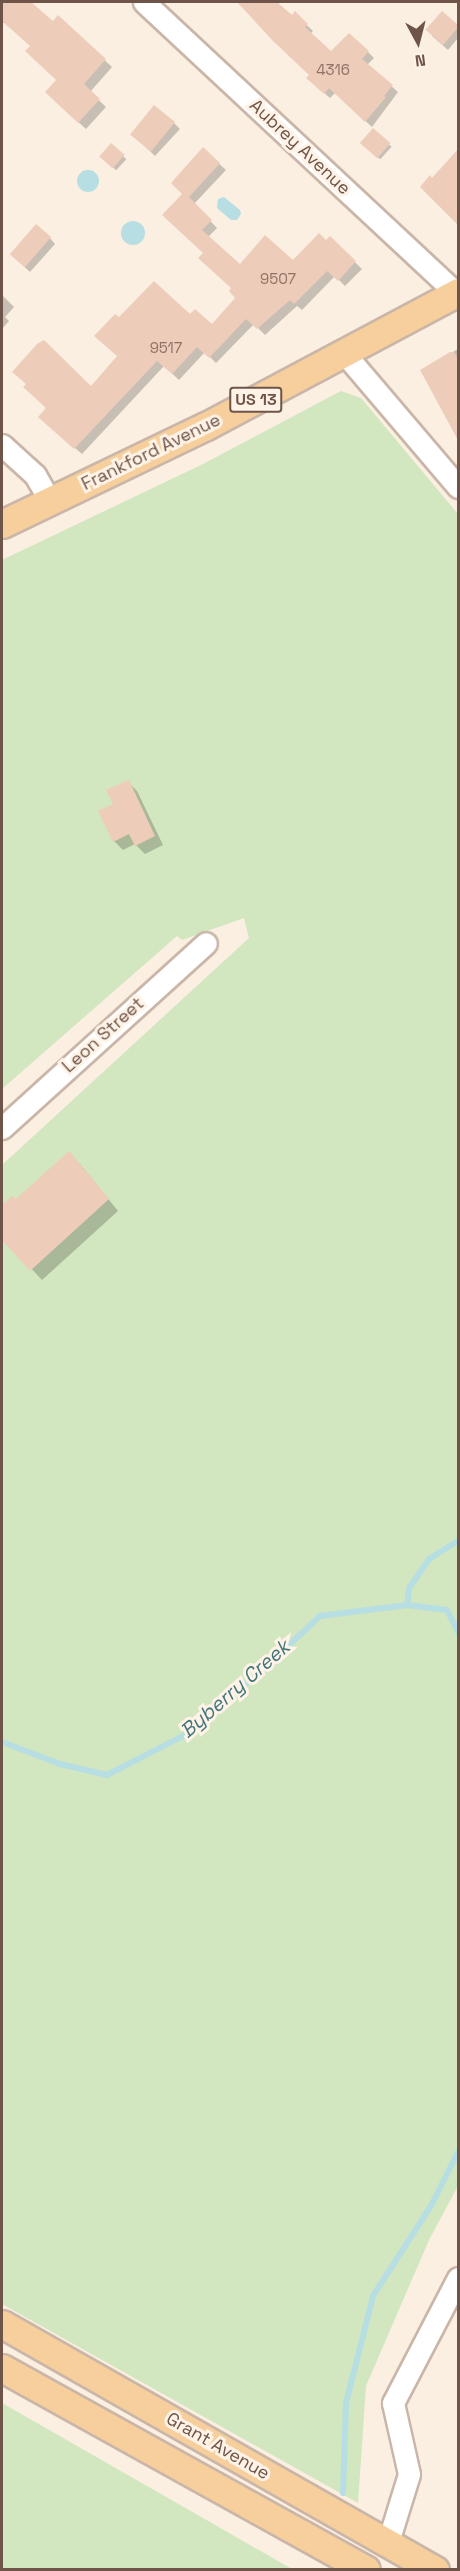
<!DOCTYPE html>
<style>
body{margin:0}
#map{position:relative;width:460px;height:2571px;overflow:hidden;background:#faefe1;font-family:"Space Grotesk",sans-serif}
div>[style]{position:absolute}
.green>*{inset:0;background:#d2e6c0}
.water>*{inset:0;background:#b7dee2}
.round{border-radius:50%}
.shadow>*{inset:0;background:#0003;transform-origin:0 0}
.stream>*{height:6px;margin:-3px;padding:0 3px;transform-origin:3px;border-radius:3px;background:#b7dee2}
.building>*{inset:0;background:#eeccba;transform-origin:0 0}
.roads{filter:drop-shadow(2px 0 #cab6a8) drop-shadow(-2px 0 #cab6a8) drop-shadow(0 2px #cab6a8) drop-shadow(0 -2px #cab6a8)}
.minor>*{height:21px;margin:-10.5px;padding:0 10.5px;transform-origin:10.5px;border-radius:10.5px;background:#fff}
.major>*{height:27px;margin:-13.5px;padding:0 13.5px;transform-origin:13.5px;border-radius:13.5px;background:#f6cf9c}
span{translate:-50% -50%;white-space:nowrap;text-align:center;line-height:1.15;-webkit-text-stroke:6px #fef3e6;paint-order:stroke}
.number-label{font-size:15px;color:#8f7365}
.number-label span{-webkit-text-stroke-width:0}
.shield-label span{padding:2px 4px;background:#fef3e6;border:2px solid;border-radius:4px;-webkit-text-stroke-width:0}
.shield-label{font-size:16px;color:#6f5549;font-weight:700}
.street-label{font-size:18px;color:#6f5549}
.water-label{font-size:20px;color:#42757b;font-style:italic}
.frame{position:absolute;inset:0;border:3px solid #6f5549;pointer-events:none}
.north{position:absolute;left:388px;top:12px;width:60px;height:60px;-webkit-text-stroke:4px #fef3e6;paint-order:stroke;rotate:173deg;font-size:16px;font-weight:700;line-height:24px;text-align:center;color:#6f5549}
.north::after{content:'';display:block;margin:auto;width:21px;height:27px;background:#6f5549;clip-path:polygon(50% 0,100% 100%,50% 72%,0 100%)}
</style>
<div id="map">
<div class="green">
<div style="clip-path:polygon(341px 391px,361px 398px,458px 514px,458px 2186px,429px 2240px,366px 2386px,358px 2503px,2px 2304px,2px 1165px,249px 938px,244px 918px,182px 940px,177px 936px,2px 1089px,2px 560px,203px 464px)"></div>
<div style="clip-path:polygon(2px 2403px,292px 2569px,2px 2569px)"></div>
</div>
<div class="water">
<div class="round" style="left:77px;top:170px;width:22px;height:22px"></div>
<div style="clip-path:polygon(224px 197px,240px 210px,241px 214px,237px 220px,231px 220px,217px 208px,218px 199px)"></div>
<div class="round" style="left:121px;top:221px;width:24px;height:24px"></div>
</div>
<div class="shadow">
<div style="clip-path:polygon(2px 2px,28px 2px,53px 23px,58px 17px,112px 67px,90px 92px,106px 107px,86px 129px,54px 100px,58px 80px,32px 47px,5px 23px,2px 23px)"></div>
<div style="clip-path:polygon(240px 2px,274px 2px,292px 17px,295px 14px,313px 31px,310px 34px,331px 53px,368px 52px,374px 58px,367px 65px,398px 92px,372px 127px,335px 93px,330px 98px,314px 84px,311px 75px)"></div>
<div style="clip-path:polygon(442px 13px,458px 27px,458px 38px,448px 50px,432px 36px)"></div>
<div style="clip-path:polygon(174px 123px,180px 129px,155px 156px,131px 133px)"></div>
<div style="left:373px;top:130px;width:25px;height:17px;rotate:42deg"></div>
<div style="left:111px;top:145px;width:21px;height:15px;rotate:43deg"></div>
<div style="clip-path:polygon(203px 149px,226px 170px,194px 204px,217px 228px,208px 237px,240px 266px,293px 262px,330px 238px,362px 269px,345px 286px,335px 276px,302px 310px,297px 306px,265px 335px,254px 324px,216px 363px,205px 352px,179px 380px,164px 366px,82px 454px,46px 423px,91px 388px,118px 356px,119px 320px,190px 316px,212px 326px,237px 298px,233px 289px,205px 253px,184px 194px)"></div>
<div style="clip-path:polygon(50px 238px,55px 244px,30px 272px,17px 260px)"></div>
<div style="clip-path:polygon(2px 295px,14px 307px,5px 317px,9px 321px,2px 329px)"></div>
<div style="clip-path:polygon(458px 349px,458px 430px,421px 370px)"></div>
<div style="clip-path:polygon(128px 782px,137px 791px,163px 845px,145px 854px,135px 844px,123px 850px,114px 841px,115px 805px)"></div>
<div style="clip-path:polygon(80px 1164px,118px 1211px,42px 1280px,2px 1237px,2px 1207px,12px 1198px,16px 1201px)"></div>
</div>
<div class="stream">
<div style="left:407px;top:1605px;width:17px;rotate:-83deg"></div>
<div style="left:409px;top:1588px;width:35px;rotate:-55deg"></div>
<div style="left:429px;top:1559px;width:34px;rotate:-32deg"></div>
<div style="left:2px;top:1742px;width:62px;rotate:20.8deg"></div>
<div style="left:60px;top:1764px;width:48px;rotate:13.2deg"></div>
<div style="left:107px;top:1775px;width:85px;rotate:-27.2deg"></div>
<div style="left:183px;top:1736px;width:109px;rotate:-39.8deg"></div>
<div style="left:267px;top:1666px;width:73px;rotate:-43.3deg"></div>
<div style="left:320px;top:1616px;width:88px;rotate:-7.2deg"></div>
<div style="left:407px;top:1605px;width:40px;rotate:7.1deg"></div>
<div style="left:447px;top:1610px;width:25px;rotate:63deg"></div>
<div style="left:343px;top:2493px;width:90px;rotate:-88.1deg"></div>
<div style="left:346px;top:2403px;width:110px;rotate:-75.8deg"></div>
<div style="left:373px;top:2296px;width:109px;rotate:-57.3deg"></div>
<div style="left:432px;top:2204px;width:58px;rotate:-63.4deg"></div>
</div>
<div class="building">
<div style="clip-path:polygon(2px 2px,31px 2px,53px 21px,58px 15px,106px 59px,84px 84px,100px 99px,78px 123px,45px 92px,56px 80px,25px 51px,30px 46px,2px 21px)"></div>
<div style="clip-path:polygon(237px 2px,277px 2px,292px 15px,295px 11px,308px 24px,305px 27px,331px 51px,349px 33px,369px 51px,362px 59px,393px 85px,384px 96px,386px 97px,365px 122px,329px 88px,324px 94px,306px 78px,309px 75px,273px 41px)"></div>
<div style="left:442px;top:11px;width:23px;height:25px;rotate:41deg"></div>
<div style="left:154px;top:105px;width:27px;height:38px;rotate:39deg"></div>
<div style="left:373px;top:128px;width:23px;height:20px;rotate:41deg"></div>
<div style="left:111px;top:143px;width:18px;height:18px;rotate:41deg"></div>
<div style="clip-path:polygon(203px 147px,220px 163px,189px 197px,212px 220px,202px 230px,240px 264px,265px 235px,293px 260px,319px 233px,326px 240px,330px 236px,356px 261px,338px 281px,327px 271px,294px 304px,290px 300px,257px 329px,246px 319px,209px 358px,197px 347px,172px 374px,157px 361px,74px 449px,38px 417px,46px 408px,23px 387px,26px 384px,12px 372px,37px 344px,44px 340px,91px 386px,117px 356px,94px 336px,115px 314px,119px 317px,154px 281px,190px 314px,195px 309px,212px 324px,235px 298px,229px 291px,231px 288px,198px 258px,203px 253px,162px 215px,182px 194px,171px 183px)"></div>
<div style="clip-path:polygon(459px 148px,459px 226px,420px 187px,430px 175px,432px 178px)"></div>
<div style="left:36px;top:224px;width:20px;height:40px;rotate:41deg"></div>
<div style="clip-path:polygon(450px 352px,454px 352px,459px 361px,459px 442px,420px 370px)"></div>
<div style="clip-path:polygon(129px 780px,155px 836px,135px 846px,129px 834px,113px 842px,98px 811px,113px 804px,106px 790px)"></div>
<div style="clip-path:polygon(69px 1151px,109px 1199px,30px 1271px,2px 1240px,2px 1205px,12px 1196px,16px 1199px)"></div>
</div>
<div class="roads">
<div class="minor">
<div style="left:144px;top:2px;width:427px;rotate:43deg"></div>
<div style="left:344px;top:353px;width:176px;rotate:49.6deg"></div>
<div style="left:2px;top:445px;width:45px;rotate:42.3deg"></div>
<div style="left:35px;top:475px;width:30px;rotate:60deg"></div>
<div style="left:2px;top:1128px;width:275px;rotate:-42.2deg"></div>
<div style="left:388px;top:2542px;width:71px;rotate:-72.8deg"></div>
<div style="left:409px;top:2474px;width:73px;rotate:-102.7deg"></div>
<div style="left:393px;top:2403px;width:141px;rotate:-62.5deg"></div>
</div>
<div class="major">
<div style="left:2px;top:524px;width:226px;rotate:-25.7deg"></div>
<div style="left:206px;top:426px;width:285px;rotate:-28deg"></div>
<div style="left:2px;top:2324px;width:498px;rotate:29.6deg"></div>
<div style="left:2px;top:2368px;width:416px;rotate:29deg"></div>
</div>
</div>
<div class="number-label">
<span style="left:333px;top:70px">4316</span>
<span style="left:278px;top:279px">9507</span>
<span style="left:166px;top:348px">9517</span>
</div>
<div class="shield-label">
<span style="left:256px;top:400px">US 13</span>
</div>
<div class="street-label">
<span style="left:300px;top:147px;rotate:43deg">Aubrey Avenue</span>
<span style="left:151px;top:452px;rotate:-26deg">Frankford Avenue</span>
<span style="left:103px;top:1035px;rotate:-42deg">Leon Street</span>
<span style="left:218px;top:2446px;rotate:30deg">Grant Avenue</span>
</div>
<div class="water-label">
<span style="left:235px;top:1689px;rotate:-41deg">Byberry Creek</span>
</div>
<div class="frame"></div>
<div class="north">N</div>
</div>
